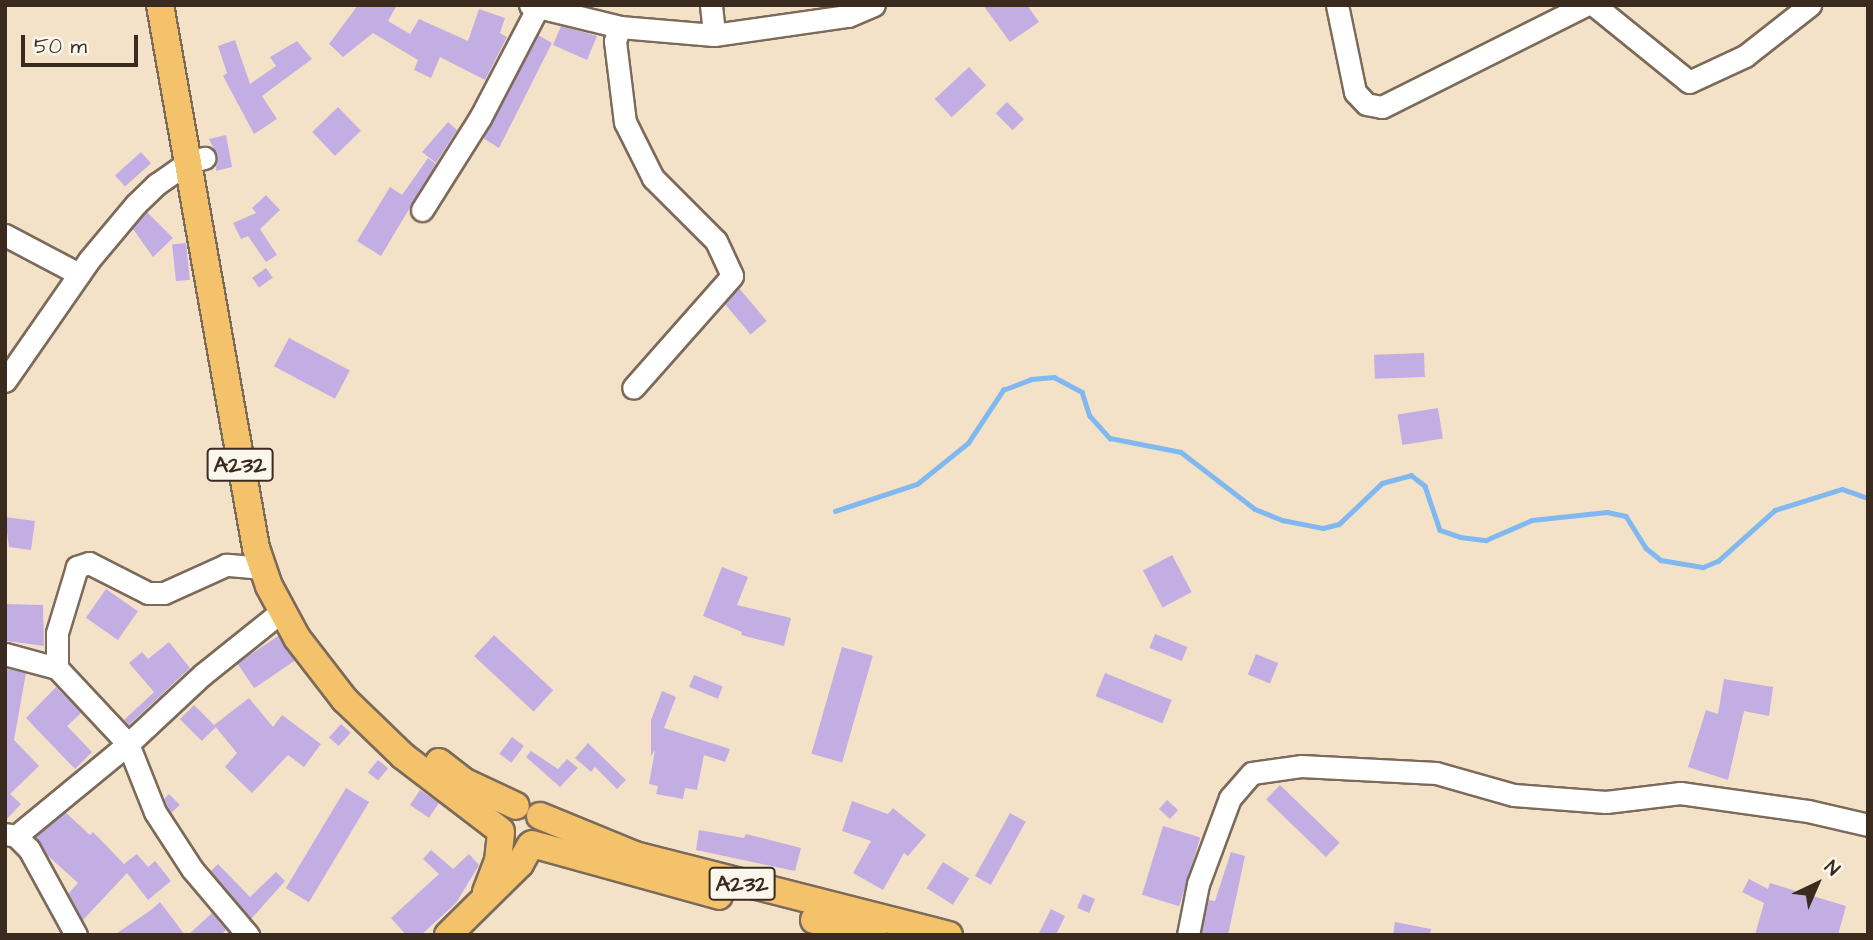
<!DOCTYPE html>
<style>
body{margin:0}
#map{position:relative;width:1873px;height:940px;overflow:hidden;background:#f4e2c8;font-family:"Architects Daughter",sans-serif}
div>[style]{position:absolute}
.stream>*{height:4.5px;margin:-2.25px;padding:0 2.25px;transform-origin:2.25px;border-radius:2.25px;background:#80b8f0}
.building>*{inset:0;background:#c3aee3;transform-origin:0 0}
.roads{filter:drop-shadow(2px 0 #7c6a5a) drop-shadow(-2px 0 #7c6a5a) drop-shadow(0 2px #7c6a5a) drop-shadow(0 -2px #7c6a5a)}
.minor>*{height:21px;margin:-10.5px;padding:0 10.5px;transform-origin:10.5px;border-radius:10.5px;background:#fff}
.major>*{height:26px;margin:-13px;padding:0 13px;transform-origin:13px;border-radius:13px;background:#f3c26a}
span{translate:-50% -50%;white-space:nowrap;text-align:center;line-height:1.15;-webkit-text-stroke:6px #fbf7ec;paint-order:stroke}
.shield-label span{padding:2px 5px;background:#fbf7ec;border:2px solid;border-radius:5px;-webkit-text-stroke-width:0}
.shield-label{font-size:23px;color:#3b2a1e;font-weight:700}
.frame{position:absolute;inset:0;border:7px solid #3b2a1e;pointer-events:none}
.north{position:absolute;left:1782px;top:849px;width:70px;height:70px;-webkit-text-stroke:5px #fbf7ec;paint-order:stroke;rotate:44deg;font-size:19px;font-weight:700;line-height:28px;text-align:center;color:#3b2a1e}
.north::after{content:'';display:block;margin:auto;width:24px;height:32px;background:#3b2a1e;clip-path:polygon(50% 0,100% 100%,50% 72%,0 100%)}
.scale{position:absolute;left:21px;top:35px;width:117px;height:32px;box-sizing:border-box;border:4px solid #3b2a1e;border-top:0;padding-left:9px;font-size:21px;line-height:24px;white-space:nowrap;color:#3b2a1e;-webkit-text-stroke:5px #fbf7ec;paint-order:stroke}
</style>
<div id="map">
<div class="stream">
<div style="left:835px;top:511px;width:86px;rotate:-18.2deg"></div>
<div style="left:917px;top:484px;width:65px;rotate:-38.8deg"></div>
<div style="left:968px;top:443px;width:64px;rotate:-56.6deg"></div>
<div style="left:1003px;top:390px;width:30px;rotate:-21deg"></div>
<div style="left:1031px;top:379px;width:23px;rotate:-5deg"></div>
<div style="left:1054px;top:377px;width:32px;rotate:28deg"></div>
<div style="left:1082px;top:392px;width:25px;rotate:72deg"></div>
<div style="left:1090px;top:416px;width:30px;rotate:48deg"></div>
<div style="left:1110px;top:438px;width:72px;rotate:11.2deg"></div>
<div style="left:1181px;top:452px;width:93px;rotate:37.6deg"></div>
<div style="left:1255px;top:509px;width:29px;rotate:22deg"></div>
<div style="left:1282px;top:520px;width:42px;rotate:11deg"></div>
<div style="left:1323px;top:528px;width:16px;rotate:-14deg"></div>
<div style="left:1339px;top:524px;width:59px;rotate:-43.6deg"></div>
<div style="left:1382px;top:483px;width:30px;rotate:-15deg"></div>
<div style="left:1411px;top:475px;width:18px;rotate:38deg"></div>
<div style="left:1425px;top:486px;width:46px;rotate:71.2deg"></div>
<div style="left:1440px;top:530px;width:21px;rotate:19deg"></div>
<div style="left:1460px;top:537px;width:26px;rotate:7deg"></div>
<div style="left:1486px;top:540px;width:50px;rotate:-23.5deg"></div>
<div style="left:1532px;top:520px;width:75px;rotate:-6.1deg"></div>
<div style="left:1607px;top:512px;width:19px;rotate:12deg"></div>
<div style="left:1626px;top:516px;width:38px;rotate:58deg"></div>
<div style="left:1646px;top:548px;width:19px;rotate:39deg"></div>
<div style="left:1661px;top:560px;width:43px;rotate:9.5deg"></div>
<div style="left:1703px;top:567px;width:16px;rotate:-22deg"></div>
<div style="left:1718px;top:561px;width:76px;rotate:-41.8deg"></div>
<div style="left:1775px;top:510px;width:70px;rotate:-17.4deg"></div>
<div style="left:1842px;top:489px;width:28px;rotate:19deg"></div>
</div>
<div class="building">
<div style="clip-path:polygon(358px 5px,397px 5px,388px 21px,410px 34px,419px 19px,468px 41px,479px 9px,505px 18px,500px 33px,507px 37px,485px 80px,440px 57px,431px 78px,414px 70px,418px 60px,373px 33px,343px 57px,329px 44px)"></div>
<div style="clip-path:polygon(983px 5px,1027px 5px,1039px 22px,1010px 42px)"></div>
<div style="clip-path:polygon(561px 26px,597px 36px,587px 60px,553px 45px)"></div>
<div style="clip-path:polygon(538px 35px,552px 43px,499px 148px,483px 138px)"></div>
<div style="clip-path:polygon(235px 40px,250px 84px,276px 66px,270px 57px,297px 41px,312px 59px,262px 96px,277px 119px,254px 134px,223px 76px,227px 73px,218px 46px)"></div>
<div style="left:969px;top:67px;width:25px;height:47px;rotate:47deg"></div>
<div style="left:1007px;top:102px;width:24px;height:16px;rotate:45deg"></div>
<div style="left:338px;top:107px;width:33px;height:36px;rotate:46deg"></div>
<div style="clip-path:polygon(448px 122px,457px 130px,436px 163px,422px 152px)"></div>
<div style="clip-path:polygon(226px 135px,232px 167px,216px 171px,217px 155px,209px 139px)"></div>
<div style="left:141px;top:152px;width:15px;height:35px;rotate:48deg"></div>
<div style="clip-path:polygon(428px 158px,436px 164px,381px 256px,357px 241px,390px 187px,402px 195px)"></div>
<div style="clip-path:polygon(266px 195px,280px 210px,260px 229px,277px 255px,266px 262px,248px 236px,241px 239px,233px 223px,256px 213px,252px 208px)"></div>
<div style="clip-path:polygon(147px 212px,173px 238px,153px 257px,133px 229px)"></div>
<div style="left:186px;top:243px;width:37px;height:14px;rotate:84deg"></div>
<div style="left:266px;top:268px;width:12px;height:17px;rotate:55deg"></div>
<div style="left:739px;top:288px;width:43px;height:21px;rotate:50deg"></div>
<div style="left:289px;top:338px;width:69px;height:32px;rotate:28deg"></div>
<div style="left:1424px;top:353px;width:24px;height:50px;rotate:88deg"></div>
<div style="left:1438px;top:408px;width:31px;height:41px;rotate:81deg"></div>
<div style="clip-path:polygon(5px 517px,35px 521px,31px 550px,9px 547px)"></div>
<div style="left:1172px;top:555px;width:42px;height:33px;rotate:62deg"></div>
<div style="clip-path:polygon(722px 567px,748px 577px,737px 605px,791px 618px,784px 646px,741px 635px,742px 632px,703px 616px)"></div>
<div style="left:106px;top:589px;width:39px;height:35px;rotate:35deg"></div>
<div style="clip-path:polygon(5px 604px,43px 605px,44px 646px,7px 641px)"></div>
<div style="left:1155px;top:634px;width:35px;height:15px;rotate:22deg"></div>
<div style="left:494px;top:635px;width:81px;height:29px;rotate:43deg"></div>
<div style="left:278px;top:636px;width:30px;height:49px;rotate:56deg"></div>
<div style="clip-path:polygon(169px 642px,190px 668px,129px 725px,124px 720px,154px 692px,129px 663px,142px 652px,148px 659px)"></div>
<div style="left:842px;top:647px;width:32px;height:111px;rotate:16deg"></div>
<div style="left:1256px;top:654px;width:24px;height:22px;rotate:22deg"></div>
<div style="clip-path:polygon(5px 668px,26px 673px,14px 740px,39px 766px,10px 794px,21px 804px,5px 821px)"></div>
<div style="left:1105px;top:673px;width:72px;height:25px;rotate:22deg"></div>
<div style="left:694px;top:675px;width:31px;height:13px;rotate:22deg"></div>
<div style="clip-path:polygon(1724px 679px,1773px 687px,1769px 716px,1744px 711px,1728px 780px,1688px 767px,1706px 710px,1718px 714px)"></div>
<div style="clip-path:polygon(56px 687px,81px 713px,67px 726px,92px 752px,75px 769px,26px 718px)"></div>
<div style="clip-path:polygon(662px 691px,676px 697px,664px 728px,730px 749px,725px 762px,704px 755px,697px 790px,685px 788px,683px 799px,656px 794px,658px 786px,649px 784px,655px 750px,651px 756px,651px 720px)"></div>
<div style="clip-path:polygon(249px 698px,273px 727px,282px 715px,321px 744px,304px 767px,288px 755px,252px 793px,225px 767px,237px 753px,214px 725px)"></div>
<div style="left:194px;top:705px;width:31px;height:20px;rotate:45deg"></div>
<div style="left:341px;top:724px;width:13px;height:18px;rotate:42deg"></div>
<div style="left:512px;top:737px;width:15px;height:21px;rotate:37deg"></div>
<div style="clip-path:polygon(588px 743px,626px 780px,617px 789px,595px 767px,591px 772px,575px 758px)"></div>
<div style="clip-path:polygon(531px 751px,558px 769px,567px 759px,578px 768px,560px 787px,526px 757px)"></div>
<div style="left:378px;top:760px;width:13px;height:16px;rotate:39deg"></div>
<div style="left:1280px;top:785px;width:83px;height:20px;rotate:44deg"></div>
<div style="left:346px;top:788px;width:27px;height:117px;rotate:31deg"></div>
<div style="left:420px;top:790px;width:23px;height:18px;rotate:34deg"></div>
<div style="clip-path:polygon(169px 794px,180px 805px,171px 813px,164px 799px)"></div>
<div style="left:1167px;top:800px;width:15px;height:12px;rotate:42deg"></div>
<div style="clip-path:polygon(852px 801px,888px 814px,893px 808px,926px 835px,908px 856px,904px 853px,883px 890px,853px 873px,871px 841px,842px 831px)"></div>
<div style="clip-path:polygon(65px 812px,90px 835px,93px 832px,124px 864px,137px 854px,148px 867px,155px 861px,171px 881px,148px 900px,127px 873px,83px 920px,68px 894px,78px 883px,47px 855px,36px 837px)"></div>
<div style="left:1010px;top:813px;width:18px;height:72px;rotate:29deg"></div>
<div style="left:1163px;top:826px;width:39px;height:72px;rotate:17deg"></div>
<div style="clip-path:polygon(699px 830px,744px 838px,746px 834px,801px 848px,795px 871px,696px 850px)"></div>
<div style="clip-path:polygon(431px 850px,453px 869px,469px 854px,479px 865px,456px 903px,421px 935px,406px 935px,391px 918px,439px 874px,423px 859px)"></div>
<div style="clip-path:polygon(1231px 852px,1245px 856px,1228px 935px,1201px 935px,1208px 900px,1215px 901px)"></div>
<div style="left:943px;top:862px;width:31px;height:31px;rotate:32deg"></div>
<div style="clip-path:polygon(218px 864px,250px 897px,276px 872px,285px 881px,251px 919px,211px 871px)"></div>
<div style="clip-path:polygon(1749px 879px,1768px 889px,1770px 883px,1846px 906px,1838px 935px,1755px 935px,1764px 903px,1742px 892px)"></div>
<div style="left:1083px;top:894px;width:13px;height:15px;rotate:23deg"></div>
<div style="clip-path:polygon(160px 902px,185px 935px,114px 935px,151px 910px)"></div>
<div style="clip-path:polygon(1051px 909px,1065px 916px,1056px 935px,1038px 935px)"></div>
<div style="clip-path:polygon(212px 913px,226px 930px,221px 935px,188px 935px)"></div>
<div style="clip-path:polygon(1395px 922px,1431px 929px,1430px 935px,1393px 935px)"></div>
</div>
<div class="roads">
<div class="minor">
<div style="left:530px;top:5px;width:93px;rotate:13.7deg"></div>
<div style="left:620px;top:27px;width:94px;rotate:4.9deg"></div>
<div style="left:714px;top:35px;width:135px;rotate:-8.1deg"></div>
<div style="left:848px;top:16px;width:28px;rotate:-23deg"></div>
<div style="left:711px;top:5px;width:30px;rotate:84deg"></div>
<div style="left:1337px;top:5px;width:89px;rotate:78.3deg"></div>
<div style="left:1355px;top:92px;width:16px;rotate:47deg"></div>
<div style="left:1366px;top:104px;width:16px;rotate:11deg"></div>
<div style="left:1382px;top:107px;width:228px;rotate:-26.6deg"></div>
<div style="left:1594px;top:5px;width:122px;rotate:39deg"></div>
<div style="left:1689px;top:82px;width:62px;rotate:-24.9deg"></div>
<div style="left:1745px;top:56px;width:83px;rotate:-38.1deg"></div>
<div style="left:620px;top:27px;width:15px;rotate:110deg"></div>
<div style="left:615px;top:41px;width:82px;rotate:83deg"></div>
<div style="left:625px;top:122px;width:63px;rotate:63.4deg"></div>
<div style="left:653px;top:178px;width:89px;rotate:45deg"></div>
<div style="left:716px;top:241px;width:38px;rotate:65deg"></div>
<div style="left:732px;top:276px;width:149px;rotate:131.5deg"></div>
<div style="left:422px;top:210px;width:109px;rotate:-57.8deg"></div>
<div style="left:480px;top:118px;width:127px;rotate:-62.4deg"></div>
<div style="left:5px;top:235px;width:84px;rotate:27.8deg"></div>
<div style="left:5px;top:381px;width:147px;rotate:-55.2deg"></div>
<div style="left:89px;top:260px;width:73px;rotate:-50deg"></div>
<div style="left:136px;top:204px;width:29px;rotate:-44deg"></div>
<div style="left:157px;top:184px;width:39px;rotate:-35deg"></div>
<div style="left:189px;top:162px;width:16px;rotate:-15deg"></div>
<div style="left:263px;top:568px;width:37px;rotate:-175deg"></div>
<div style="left:226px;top:565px;width:68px;rotate:155.7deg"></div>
<div style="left:164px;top:593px;width:16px;rotate:180deg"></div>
<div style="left:148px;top:593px;width:66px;rotate:-153deg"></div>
<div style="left:89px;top:563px;width:13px;rotate:162deg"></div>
<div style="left:77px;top:567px;width:69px;rotate:106.9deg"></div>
<div style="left:57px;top:633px;width:35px;rotate:90deg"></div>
<div style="left:57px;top:668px;width:104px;rotate:46.9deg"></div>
<div style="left:128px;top:744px;width:101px;rotate:-43deg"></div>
<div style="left:202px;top:675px;width:102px;rotate:-38.7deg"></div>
<div style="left:5px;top:654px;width:54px;rotate:15.1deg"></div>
<div style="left:5px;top:834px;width:11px;rotate:10deg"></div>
<div style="left:16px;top:836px;width:18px;rotate:45deg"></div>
<div style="left:29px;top:849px;width:98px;rotate:61.3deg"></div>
<div style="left:16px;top:836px;width:145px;rotate:-39.4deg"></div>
<div style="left:128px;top:744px;width:73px;rotate:68.3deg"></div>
<div style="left:155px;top:812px;width:68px;rotate:57deg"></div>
<div style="left:192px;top:869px;width:87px;rotate:49.7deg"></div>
<div style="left:1188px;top:935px;width:52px;rotate:-78.9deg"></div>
<div style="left:1198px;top:884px;width:92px;rotate:-69.6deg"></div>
<div style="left:1230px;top:798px;width:33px;rotate:-49deg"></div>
<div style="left:1252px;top:773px;width:49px;rotate:-8.1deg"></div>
<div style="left:1301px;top:766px;width:135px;rotate:3deg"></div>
<div style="left:1436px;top:773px;width:81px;rotate:15.8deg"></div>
<div style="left:1514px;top:795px;width:92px;rotate:4.4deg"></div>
<div style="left:1606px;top:802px;width:75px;rotate:-6.9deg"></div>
<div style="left:1680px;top:793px;width:129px;rotate:8deg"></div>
<div style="left:1808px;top:811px;width:62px;rotate:13.1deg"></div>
</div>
<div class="major">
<div style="left:160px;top:5px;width:551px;rotate:79.97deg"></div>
<div style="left:256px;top:548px;width:40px;rotate:71.1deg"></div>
<div style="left:269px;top:586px;width:59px;rotate:61.7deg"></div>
<div style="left:297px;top:638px;width:78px;rotate:52.3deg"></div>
<div style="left:345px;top:700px;width:81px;rotate:44deg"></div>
<div style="left:403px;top:756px;width:123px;rotate:37.4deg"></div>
<div style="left:439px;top:762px;width:33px;rotate:38deg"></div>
<div style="left:465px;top:782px;width:56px;rotate:25.2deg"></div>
<div style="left:540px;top:816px;width:103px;rotate:22.3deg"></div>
<div style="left:635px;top:855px;width:324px;rotate:14.3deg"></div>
<div style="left:532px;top:844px;width:194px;rotate:15.5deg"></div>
<div style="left:486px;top:892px;width:33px;rotate:-69deg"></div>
<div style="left:498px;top:861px;width:28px;rotate:-84deg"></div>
<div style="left:814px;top:920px;width:61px;rotate:14.3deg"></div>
<div style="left:448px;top:935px;width:101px;rotate:-44.6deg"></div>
<div style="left:520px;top:864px;width:21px;rotate:-61deg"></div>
</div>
</div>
<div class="shield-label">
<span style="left:240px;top:465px">A232</span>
<span style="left:742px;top:884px">A232</span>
</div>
<div class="frame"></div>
<div class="north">N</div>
<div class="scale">50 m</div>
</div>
